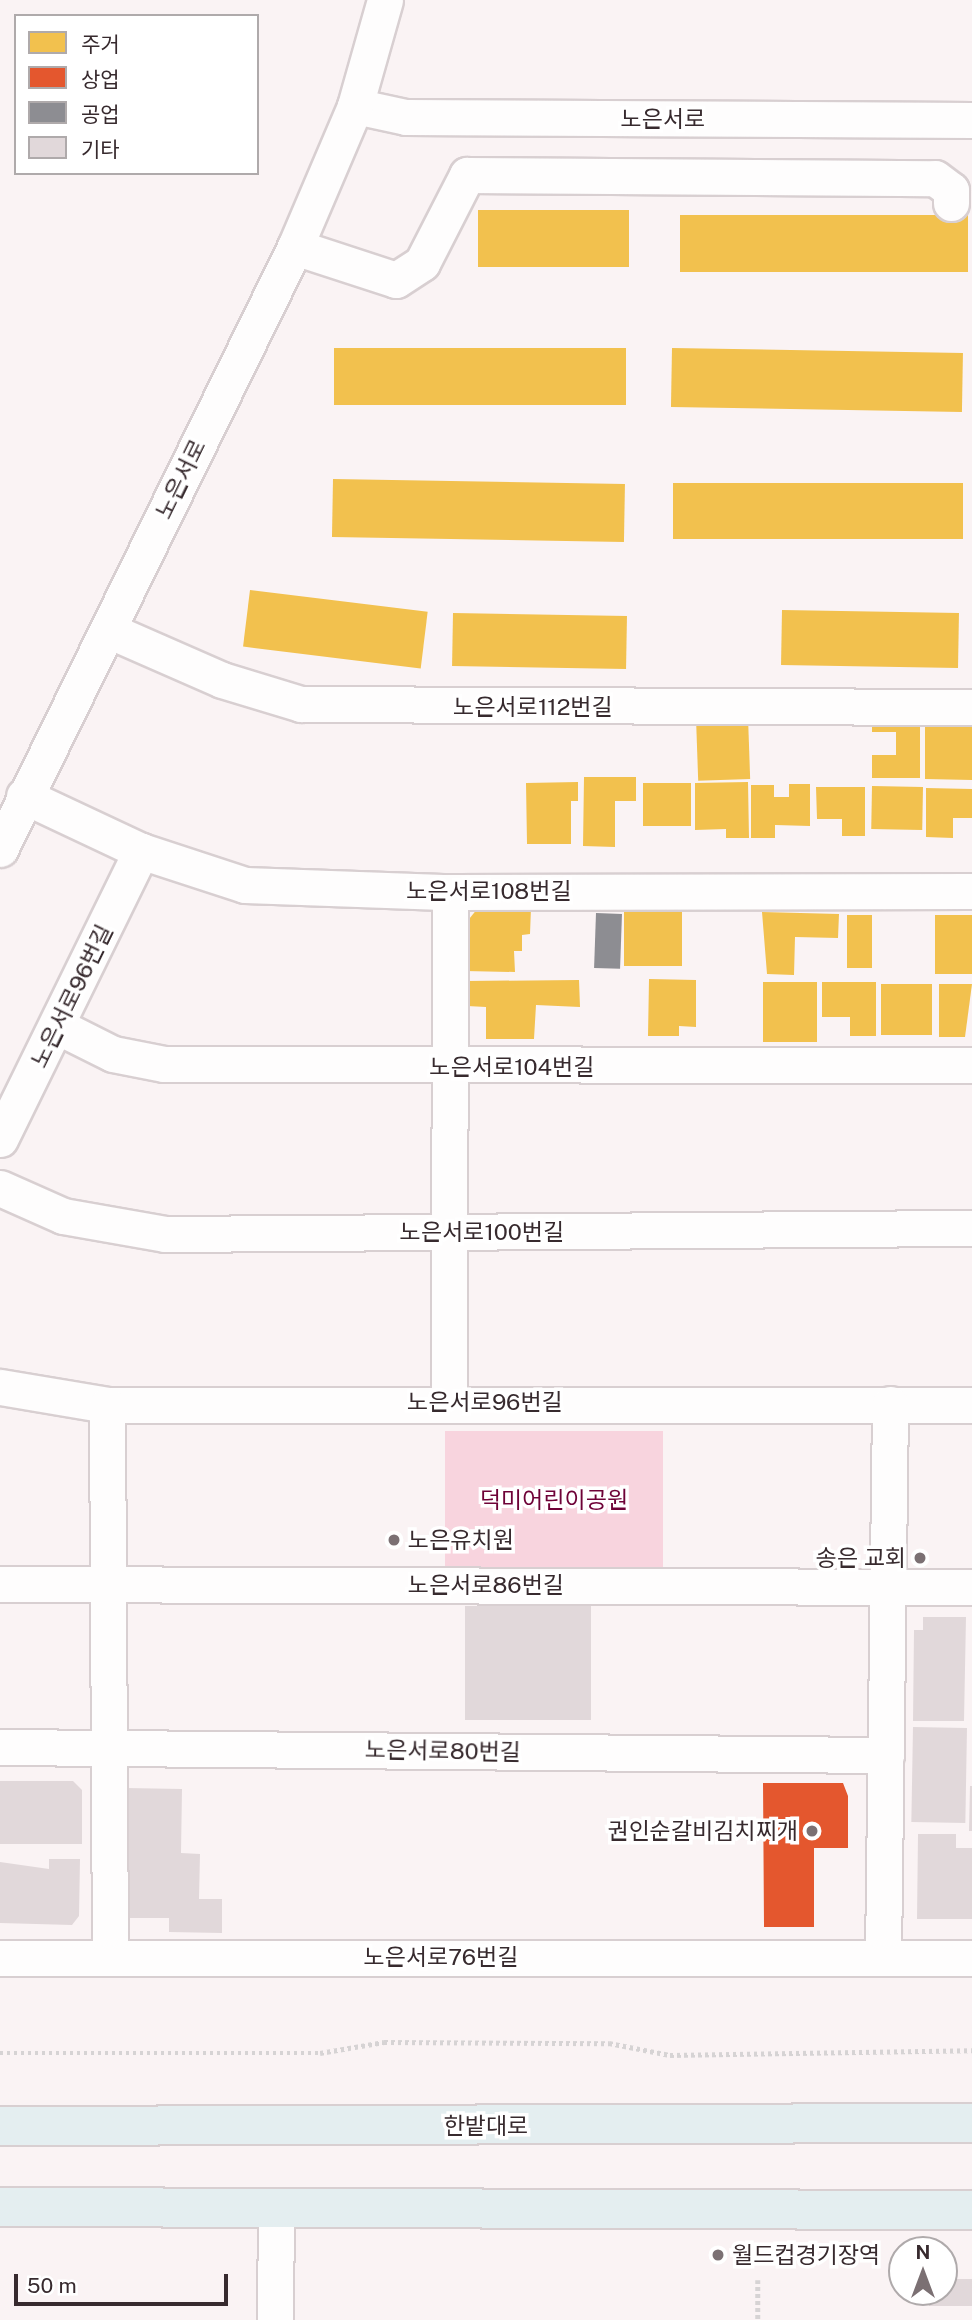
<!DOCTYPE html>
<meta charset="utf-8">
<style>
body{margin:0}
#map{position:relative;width:972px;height:2320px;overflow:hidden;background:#faf3f4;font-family:"Public Sans","Noto Sans KR",sans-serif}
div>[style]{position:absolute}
.green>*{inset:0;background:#f8d4de;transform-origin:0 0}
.homes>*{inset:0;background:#f2c14e;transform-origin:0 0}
.shops>*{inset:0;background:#e4572e}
.industry>*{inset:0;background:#8d8d92;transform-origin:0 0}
.building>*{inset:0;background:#e1d8da;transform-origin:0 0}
.path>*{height:4.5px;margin-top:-2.25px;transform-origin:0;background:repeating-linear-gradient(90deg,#d6d3d4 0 3.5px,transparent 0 7px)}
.roads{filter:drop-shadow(2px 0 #d8cfd1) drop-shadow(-2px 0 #d8cfd1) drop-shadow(0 2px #d8cfd1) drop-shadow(0 -2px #d8cfd1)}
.minor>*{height:35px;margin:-17.5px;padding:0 17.5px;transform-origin:17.5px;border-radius:17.5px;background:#fefdfd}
.major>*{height:38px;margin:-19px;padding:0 19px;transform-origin:19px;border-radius:19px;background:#e4eef0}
.dots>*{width:19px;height:19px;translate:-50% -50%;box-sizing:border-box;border:4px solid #fff;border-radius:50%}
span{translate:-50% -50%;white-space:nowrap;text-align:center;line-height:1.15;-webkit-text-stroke:7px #fff;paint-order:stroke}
.street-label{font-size:23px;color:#372a2e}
.park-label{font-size:23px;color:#6e0237}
.poi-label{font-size:23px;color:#372a2e}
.left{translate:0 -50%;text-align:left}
.right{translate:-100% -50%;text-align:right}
.legend{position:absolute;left:14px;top:14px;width:245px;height:161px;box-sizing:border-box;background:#fff;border:2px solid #afaaab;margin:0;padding:9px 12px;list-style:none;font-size:21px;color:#372a2e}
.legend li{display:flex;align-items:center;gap:14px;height:35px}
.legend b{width:35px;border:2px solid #afaaab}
.north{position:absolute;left:888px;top:2236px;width:70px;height:70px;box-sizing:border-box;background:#fff;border:2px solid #afaaab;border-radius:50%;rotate:0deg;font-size:19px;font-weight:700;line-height:28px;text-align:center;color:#372a2e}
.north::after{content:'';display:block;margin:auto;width:24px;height:32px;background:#7b7073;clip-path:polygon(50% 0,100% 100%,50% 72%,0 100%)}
.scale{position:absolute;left:14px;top:2274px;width:214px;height:32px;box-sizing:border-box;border:4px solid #372a2e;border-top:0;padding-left:9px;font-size:21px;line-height:24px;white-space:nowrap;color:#372a2e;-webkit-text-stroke:5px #fff;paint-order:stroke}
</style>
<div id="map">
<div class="green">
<div style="left:445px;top:1431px;width:218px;height:137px"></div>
</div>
<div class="homes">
<div style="left:478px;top:210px;width:151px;height:57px"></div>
<div style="left:680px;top:215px;width:288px;height:57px"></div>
<div style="left:334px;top:348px;width:292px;height:57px"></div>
<div style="left:672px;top:348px;width:291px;height:59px;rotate:1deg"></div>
<div style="left:333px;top:479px;width:292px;height:58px;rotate:1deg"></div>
<div style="left:673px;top:483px;width:290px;height:56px"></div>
<div style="left:250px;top:590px;width:179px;height:57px;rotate:7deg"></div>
<div style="left:782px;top:610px;width:177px;height:55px;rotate:1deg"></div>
<div style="left:453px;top:613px;width:174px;height:53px;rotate:1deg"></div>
<div style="left:748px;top:717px;width:62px;height:52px;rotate:88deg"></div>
<div style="clip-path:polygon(872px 718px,920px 718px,920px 778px,872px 778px,872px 755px,896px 755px,896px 732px,872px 732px)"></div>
<div style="clip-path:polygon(925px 718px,962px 718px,972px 727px,972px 780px,925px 779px)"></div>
<div style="clip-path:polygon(584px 777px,636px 777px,636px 801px,615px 801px,615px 847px,583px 846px)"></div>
<div style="clip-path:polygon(578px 782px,578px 801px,571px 801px,571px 844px,527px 844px,526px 783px)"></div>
<div style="clip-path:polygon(748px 782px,749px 838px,726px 838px,726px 829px,695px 830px,695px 783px)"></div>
<div style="left:643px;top:783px;width:48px;height:43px"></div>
<div style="clip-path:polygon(789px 784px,810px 784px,810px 826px,775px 825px,775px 838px,751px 838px,751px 785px,774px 785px,774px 797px,789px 797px)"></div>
<div style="left:872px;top:786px;width:51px;height:43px;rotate:1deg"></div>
<div style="clip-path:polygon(816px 787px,865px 787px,865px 836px,842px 836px,842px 819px,817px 819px)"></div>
<div style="clip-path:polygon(926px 788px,972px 789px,972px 818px,953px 818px,953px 838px,926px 837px)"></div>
<div style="clip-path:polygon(478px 908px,531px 908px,530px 934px,522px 935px,522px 951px,514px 951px,515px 972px,465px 971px,465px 924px)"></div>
<div style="left:624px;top:911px;width:58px;height:55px"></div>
<div style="clip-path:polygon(762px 912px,839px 914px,838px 938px,795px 937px,794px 975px,767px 974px)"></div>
<div style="left:847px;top:915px;width:25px;height:53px"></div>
<div style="left:935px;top:915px;width:37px;height:59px"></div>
<div style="clip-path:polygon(649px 979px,696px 980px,696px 1027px,679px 1026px,679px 1036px,648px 1036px)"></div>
<div style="clip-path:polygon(579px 980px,580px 1007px,536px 1005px,534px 1039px,486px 1039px,486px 1007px,467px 1006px,468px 981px)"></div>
<div style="left:763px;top:982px;width:54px;height:60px"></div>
<div style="clip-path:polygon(822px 982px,876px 982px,876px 1036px,850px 1036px,850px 1017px,822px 1017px)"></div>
<div style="left:932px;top:984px;width:51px;height:51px;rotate:90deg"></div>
<div style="clip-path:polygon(939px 984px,972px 984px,965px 1037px,939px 1037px)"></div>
</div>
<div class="shops">
<div style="clip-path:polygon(763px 1783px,843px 1783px,848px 1796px,848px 1848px,814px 1848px,814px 1927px,764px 1927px)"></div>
</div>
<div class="industry">
<div style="left:596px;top:913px;width:26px;height:55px;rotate:2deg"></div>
</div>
<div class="building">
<div style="left:465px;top:1606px;width:126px;height:114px"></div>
<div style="clip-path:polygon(923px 1617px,966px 1617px,964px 1721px,913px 1721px,914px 1630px,923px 1630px)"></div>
<div style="left:913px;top:1727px;width:54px;height:95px;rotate:1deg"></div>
<div style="clip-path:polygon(0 1781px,73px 1781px,82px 1790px,82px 1844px,0 1844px)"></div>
<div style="clip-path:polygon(970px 1786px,972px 1786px,972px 1831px,969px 1831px)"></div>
<div style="clip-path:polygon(126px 1788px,182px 1789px,181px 1853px,200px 1854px,199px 1899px,222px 1899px,222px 1933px,169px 1932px,169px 1918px,125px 1918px)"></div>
<div style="clip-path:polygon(918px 1834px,956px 1834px,956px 1848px,972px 1848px,972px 1919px,917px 1919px)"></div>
<div style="clip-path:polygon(49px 1859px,80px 1859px,79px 1916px,72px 1925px,0 1923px,0 1862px,49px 1869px)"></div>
<div style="clip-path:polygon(944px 2279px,972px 2279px,972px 2306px,929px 2306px,929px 2292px,944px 2292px)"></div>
</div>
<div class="path">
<div style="left:0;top:2053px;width:320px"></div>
<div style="left:320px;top:2053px;width:65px;rotate:-9.8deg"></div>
<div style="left:384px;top:2042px;width:225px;rotate:0.3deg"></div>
<div style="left:609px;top:2043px;width:62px;rotate:11.1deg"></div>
<div style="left:670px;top:2055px;width:302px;rotate:-0.9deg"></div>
<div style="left:758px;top:2280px;width:40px;rotate:90deg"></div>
</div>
<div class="roads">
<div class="minor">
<div style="left:355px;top:106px;width:52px;rotate:12.2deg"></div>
<div style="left:406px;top:117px;width:566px;rotate:0.3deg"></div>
<div style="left:295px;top:247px;width:106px;rotate:18.1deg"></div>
<div style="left:396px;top:280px;width:31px;rotate:-33deg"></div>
<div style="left:422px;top:263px;width:99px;rotate:-62.9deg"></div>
<div style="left:467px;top:175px;width:468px;rotate:0.4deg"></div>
<div style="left:935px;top:178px;width:20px;rotate:37deg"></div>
<div style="left:951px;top:190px;width:13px;rotate:90deg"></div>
<div style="left:108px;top:630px;width:124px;rotate:23.7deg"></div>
<div style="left:222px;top:680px;width:83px;rotate:16.9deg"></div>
<div style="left:301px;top:704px;width:671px;rotate:0.26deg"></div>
<div style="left:24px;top:796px;width:129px;rotate:25.2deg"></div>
<div style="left:141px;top:851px;width:109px;rotate:18.1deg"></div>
<div style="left:245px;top:885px;width:205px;rotate:2deg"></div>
<div style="left:450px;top:892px;width:522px;rotate:-0.11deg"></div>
<div style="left:0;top:849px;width:670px;rotate:-63.89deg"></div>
<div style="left:295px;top:247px;width:153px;rotate:-66.9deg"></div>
<div style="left:355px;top:106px;width:110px;rotate:-74.2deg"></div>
<div style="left:59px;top:1027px;width:60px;rotate:26.6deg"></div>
<div style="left:113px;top:1054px;width:52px;rotate:11.1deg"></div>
<div style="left:164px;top:1064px;width:808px;rotate:0.07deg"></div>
<div style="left:0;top:1139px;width:321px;rotate:-63.9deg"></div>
<div style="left:0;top:1188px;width:69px;rotate:24deg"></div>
<div style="left:63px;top:1216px;width:104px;rotate:10deg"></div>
<div style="left:165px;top:1234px;width:807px;rotate:-0.43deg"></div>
<div style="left:0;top:1387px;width:109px;rotate:9.5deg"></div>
<div style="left:107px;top:1405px;width:865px"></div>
<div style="left:449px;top:1402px;width:510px;rotate:-89.89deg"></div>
<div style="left:107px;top:1405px;width:553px;rotate:89.69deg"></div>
<div style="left:0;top:1584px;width:972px;rotate:0.18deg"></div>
<div style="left:0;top:1747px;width:886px;rotate:0.52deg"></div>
<div style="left:883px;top:1956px;width:552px;rotate:-89.27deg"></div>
<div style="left:0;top:1958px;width:972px"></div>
<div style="left:275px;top:2320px;width:109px;rotate:-89.5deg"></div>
</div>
<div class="major">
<div style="left:0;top:2126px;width:972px;rotate:-0.18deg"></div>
<div style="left:0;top:2207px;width:972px;rotate:0.18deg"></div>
</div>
</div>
<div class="dots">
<div style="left:394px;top:1540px;background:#7b7073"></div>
<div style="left:920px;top:1558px;background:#7b7073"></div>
<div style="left:812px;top:1831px;background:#7b7073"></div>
<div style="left:718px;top:2255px;background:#7b7073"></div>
</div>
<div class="street-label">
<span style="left:663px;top:119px">노은서로</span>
<span style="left:181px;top:479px;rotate:-64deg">노은서로</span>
<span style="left:533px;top:707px">노은서로112번길</span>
<span style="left:489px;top:891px">노은서로108번길</span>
<span style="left:72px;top:996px;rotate:-64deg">노은서로96번길</span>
<span style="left:512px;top:1067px">노은서로104번길</span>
<span style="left:482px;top:1232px">노은서로100번길</span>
<span style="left:485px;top:1402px">노은서로96번길</span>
<span style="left:486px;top:1585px">노은서로86번길</span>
<span style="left:443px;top:1751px;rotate:1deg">노은서로80번길</span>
<span style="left:441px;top:1957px">노은서로76번길</span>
<span style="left:486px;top:2126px">한밭대로</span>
</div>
<div class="park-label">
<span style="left:554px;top:1500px">덕미어린이공원</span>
</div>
<div class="poi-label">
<span class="left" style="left:408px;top:1540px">노은유치원</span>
<span class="right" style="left:906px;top:1558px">송은 교회</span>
<span class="right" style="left:798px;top:1831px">권인순갈비김치찌개</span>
<span class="left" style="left:732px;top:2255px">월드컵경기장역</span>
</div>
<ul class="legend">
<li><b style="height:19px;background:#f2c14e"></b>주거</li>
<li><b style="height:19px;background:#e4572e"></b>상업</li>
<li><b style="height:19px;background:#8d8d92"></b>공업</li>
<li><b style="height:19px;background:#e1d8da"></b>기타</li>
</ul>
<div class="north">N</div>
<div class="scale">50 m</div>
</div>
